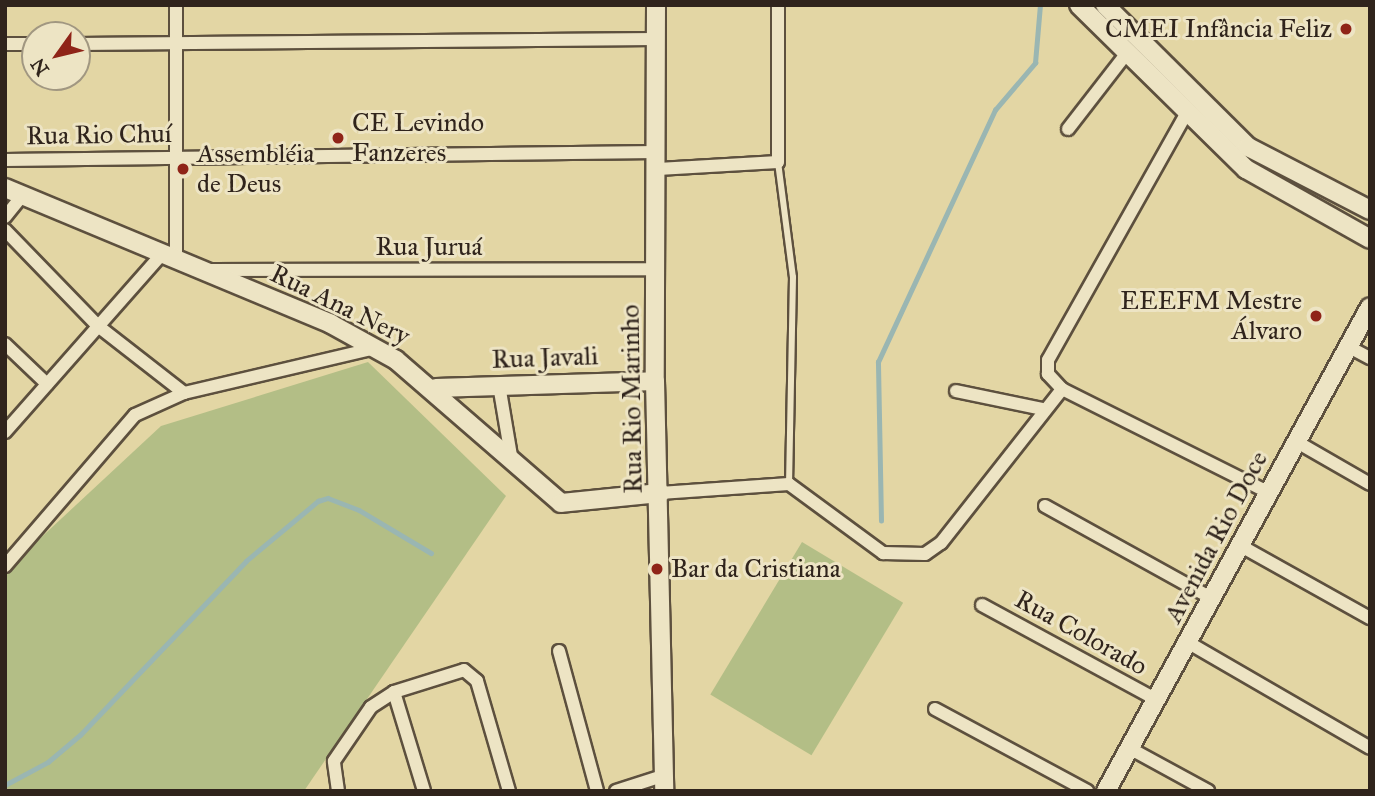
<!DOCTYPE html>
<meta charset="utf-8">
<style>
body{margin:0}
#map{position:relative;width:1375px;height:796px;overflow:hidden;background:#e3d6a4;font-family:"IM FELL Great Primer",serif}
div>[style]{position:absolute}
.green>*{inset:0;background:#b3be86;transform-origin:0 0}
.stream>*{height:4.5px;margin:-2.25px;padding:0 2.25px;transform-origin:2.25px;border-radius:2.25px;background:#9ab6b2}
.roads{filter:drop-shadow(2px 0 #5d503e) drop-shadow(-2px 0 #5d503e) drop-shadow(0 2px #5d503e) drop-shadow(0 -2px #5d503e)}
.lane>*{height:6px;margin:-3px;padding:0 3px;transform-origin:3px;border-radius:3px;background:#ede4c4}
.street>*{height:12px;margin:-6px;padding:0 6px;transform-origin:6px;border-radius:6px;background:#ede4c4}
.secondary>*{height:18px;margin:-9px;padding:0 9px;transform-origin:9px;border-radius:9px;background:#ede4c4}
.dots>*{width:19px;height:19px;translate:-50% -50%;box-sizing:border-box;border:4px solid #ede4c4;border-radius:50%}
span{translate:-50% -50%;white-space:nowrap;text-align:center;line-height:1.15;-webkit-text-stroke:6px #ede4c4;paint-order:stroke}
.poi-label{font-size:26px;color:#30241c}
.right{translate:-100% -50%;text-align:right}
.left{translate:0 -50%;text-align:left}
.street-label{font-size:26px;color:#30241c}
.frame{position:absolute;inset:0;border:7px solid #30241c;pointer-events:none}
.north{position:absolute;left:21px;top:21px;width:70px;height:70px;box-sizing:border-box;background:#ede4c4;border:2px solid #a19781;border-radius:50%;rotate:236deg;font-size:19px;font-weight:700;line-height:28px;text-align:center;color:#30241c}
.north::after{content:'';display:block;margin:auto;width:24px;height:32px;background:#8f2418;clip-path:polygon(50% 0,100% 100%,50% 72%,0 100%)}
</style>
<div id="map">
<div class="green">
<div style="clip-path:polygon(368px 362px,506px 496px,304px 791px,5px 791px,5px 571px,161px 426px)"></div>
<div style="left:802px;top:542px;width:118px;height:178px;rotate:31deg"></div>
</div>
<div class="stream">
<div style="left:881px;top:521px;width:159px;rotate:-91.1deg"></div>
<div style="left:878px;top:362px;width:278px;rotate:-65.1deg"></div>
<div style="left:995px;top:110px;width:62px;rotate:-49.6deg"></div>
<div style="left:1035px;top:63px;width:58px;rotate:-85.1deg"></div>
<div style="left:5px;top:785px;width:49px;rotate:-28.1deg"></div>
<div style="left:48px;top:762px;width:42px;rotate:-40.2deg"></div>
<div style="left:80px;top:735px;width:240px;rotate:-46.3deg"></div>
<div style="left:246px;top:561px;width:94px;rotate:-39.8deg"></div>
<div style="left:318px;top:501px;width:10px;rotate:-17deg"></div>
<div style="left:328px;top:498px;width:33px;rotate:21deg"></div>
<div style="left:359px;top:510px;width:84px;rotate:30.8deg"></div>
</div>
<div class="roads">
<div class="lane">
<div style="left:778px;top:162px;width:116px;rotate:82.6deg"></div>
<div style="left:793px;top:277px;width:207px;rotate:91.1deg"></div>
</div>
<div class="street">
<div style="left:176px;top:5px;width:253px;rotate:90deg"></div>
<div style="left:5px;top:44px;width:30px"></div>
<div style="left:77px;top:44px;width:579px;rotate:-0.49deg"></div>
<div style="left:1068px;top:129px;width:96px;rotate:-52.2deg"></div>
<div style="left:5px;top:160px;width:652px;rotate:-0.7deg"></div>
<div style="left:658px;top:169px;width:120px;rotate:-3.3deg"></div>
<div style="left:778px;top:162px;width:157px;rotate:-90deg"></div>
<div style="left:5px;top:217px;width:27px;rotate:-51deg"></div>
<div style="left:5px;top:230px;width:134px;rotate:45.9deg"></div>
<div style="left:98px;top:326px;width:109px;rotate:37.9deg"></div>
<div style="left:184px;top:393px;width:197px;rotate:-13.2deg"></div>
<div style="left:210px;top:270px;width:446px;rotate:-0.1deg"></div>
<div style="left:5px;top:344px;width:58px;rotate:43.6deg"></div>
<div style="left:1349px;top:347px;width:24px;rotate:28deg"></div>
<div style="left:499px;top:385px;width:78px;rotate:80.4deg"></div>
<div style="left:1062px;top:389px;width:21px;rotate:-133deg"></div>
<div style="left:1048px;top:374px;width:14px;rotate:-90deg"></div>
<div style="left:1048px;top:360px;width:284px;rotate:-60.7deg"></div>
<div style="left:956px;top:391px;width:88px;rotate:11.8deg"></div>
<div style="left:5px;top:432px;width:237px;rotate:-48.6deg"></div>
<div style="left:1297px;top:442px;width:84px;rotate:29.9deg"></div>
<div style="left:660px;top:493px;width:129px;rotate:-4deg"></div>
<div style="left:789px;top:484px;width:117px;rotate:36.3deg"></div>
<div style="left:883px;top:553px;width:42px;rotate:1.4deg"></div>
<div style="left:925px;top:554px;width:19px;rotate:-35deg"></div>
<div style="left:941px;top:543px;width:196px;rotate:-51.8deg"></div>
<div style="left:1062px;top:389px;width:233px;rotate:26.6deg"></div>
<div style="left:1045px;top:506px;width:192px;rotate:29deg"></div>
<div style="left:1241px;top:546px;width:148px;rotate:29.2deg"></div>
<div style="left:5px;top:566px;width:199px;rotate:-49.3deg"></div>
<div style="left:135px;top:415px;width:54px;rotate:-24.2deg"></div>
<div style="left:982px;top:605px;width:199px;rotate:28.5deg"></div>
<div style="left:1189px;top:643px;width:209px;rotate:30.1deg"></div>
<div style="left:559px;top:651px;width:145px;rotate:74.8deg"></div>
<div style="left:394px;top:692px;width:103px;rotate:73.1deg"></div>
<div style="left:935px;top:709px;width:173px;rotate:28.3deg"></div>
<div style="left:1131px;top:749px;width:88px;rotate:28.6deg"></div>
<div style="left:338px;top:791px;width:30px;rotate:-98deg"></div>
<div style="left:334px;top:761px;width:65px;rotate:-55.6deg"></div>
<div style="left:371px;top:707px;width:27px;rotate:-33deg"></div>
<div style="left:394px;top:692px;width:73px;rotate:-17.4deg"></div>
<div style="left:464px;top:670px;width:17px;rotate:40deg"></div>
<div style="left:477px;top:681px;width:115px;rotate:73.8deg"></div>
<div style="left:616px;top:791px;width:45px;rotate:-18deg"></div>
</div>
<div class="secondary">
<div style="left:656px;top:5px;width:376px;rotate:90.2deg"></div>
<div style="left:655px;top:381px;width:410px;rotate:88.7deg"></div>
<div style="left:1079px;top:5px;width:234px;rotate:44.5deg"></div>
<div style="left:1246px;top:169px;width:142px;rotate:29.4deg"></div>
<div style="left:1105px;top:5px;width:202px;rotate:44.8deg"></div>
<div style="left:1248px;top:147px;width:137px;rotate:27.3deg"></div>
<div style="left:5px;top:188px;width:353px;rotate:22.6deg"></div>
<div style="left:331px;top:324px;width:74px;rotate:29deg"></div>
<div style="left:396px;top:360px;width:218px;rotate:40.9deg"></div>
<div style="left:561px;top:503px;width:100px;rotate:-5.8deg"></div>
<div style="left:436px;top:388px;width:219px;rotate:-1.8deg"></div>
<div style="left:1106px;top:791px;width:551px;rotate:-61.39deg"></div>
</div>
</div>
<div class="dots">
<div style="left:1346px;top:29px;background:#8f2418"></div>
<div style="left:338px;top:138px;background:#8f2418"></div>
<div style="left:183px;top:169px;background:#8f2418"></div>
<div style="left:1316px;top:316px;background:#8f2418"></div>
<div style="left:657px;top:569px;background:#8f2418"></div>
</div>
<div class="poi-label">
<span class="right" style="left:1332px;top:29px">CMEI Infância Feliz</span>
<span class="left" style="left:352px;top:138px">CE Levindo<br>Fanzeres</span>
<span class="left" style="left:197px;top:169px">Assembléia<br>de Deus</span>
<span class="right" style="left:1302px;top:316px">EEEFM Mestre<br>Álvaro</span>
<span class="left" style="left:671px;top:569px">Bar da Cristiana</span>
</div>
<div class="street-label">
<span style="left:99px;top:135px;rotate:-1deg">Rua Rio Chuí</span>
<span style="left:429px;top:247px">Rua Juruá</span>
<span style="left:340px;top:305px;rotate:26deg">Rua Ana Nery</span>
<span style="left:545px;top:358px;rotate:-2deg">Rua Javali</span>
<span style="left:632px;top:399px;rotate:-91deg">Rua Rio Marinho</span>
<span style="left:1216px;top:537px;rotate:-62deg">Avenida Rio Doce</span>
<span style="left:1081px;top:633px;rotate:29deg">Rua Colorado</span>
</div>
<div class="frame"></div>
<div class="north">N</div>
</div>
